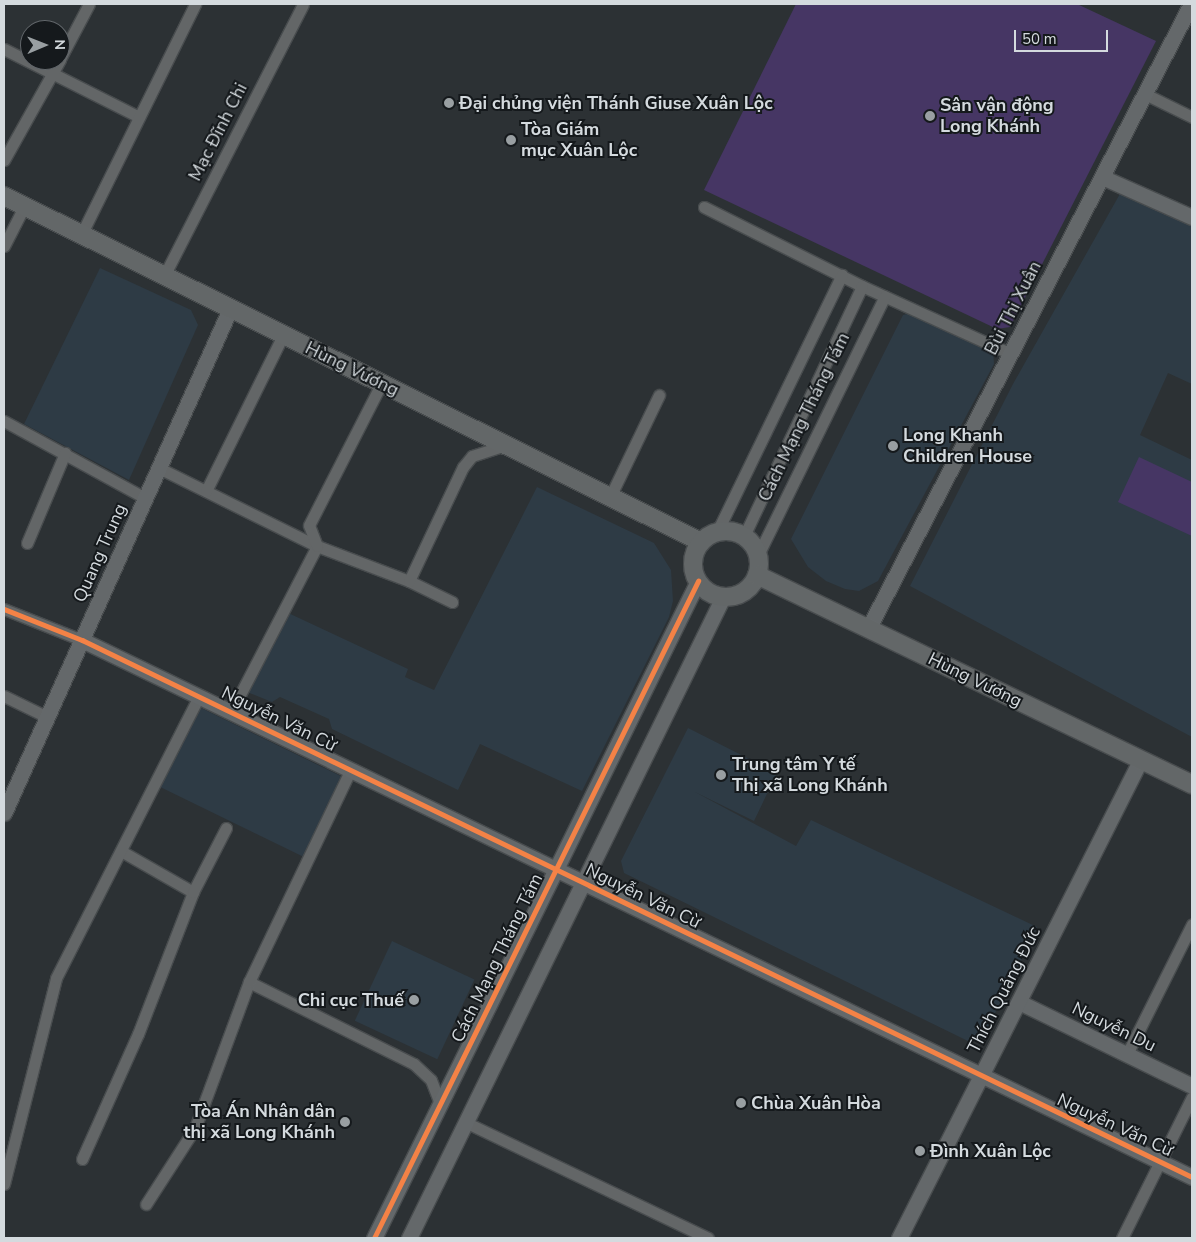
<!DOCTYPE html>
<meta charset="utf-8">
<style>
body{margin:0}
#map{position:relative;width:1196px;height:1242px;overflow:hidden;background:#2c3134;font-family:"Nunito Sans",sans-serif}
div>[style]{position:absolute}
.built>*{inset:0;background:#2e3b45;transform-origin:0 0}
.green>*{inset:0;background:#463664}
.roads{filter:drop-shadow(1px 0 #484c4e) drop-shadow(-1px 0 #484c4e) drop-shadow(0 1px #484c4e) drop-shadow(0 -1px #484c4e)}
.street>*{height:11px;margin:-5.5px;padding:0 5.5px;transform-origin:5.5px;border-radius:5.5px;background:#636667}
.secondary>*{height:15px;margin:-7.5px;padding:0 7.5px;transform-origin:7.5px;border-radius:7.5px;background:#64686a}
.primary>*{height:18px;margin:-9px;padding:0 9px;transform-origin:9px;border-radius:9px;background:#636768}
.primary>.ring{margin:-9px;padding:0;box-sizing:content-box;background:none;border:18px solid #636768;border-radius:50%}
.cycleway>*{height:5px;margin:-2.5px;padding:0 2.5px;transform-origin:2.5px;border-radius:2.5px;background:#f48246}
.dots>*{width:14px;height:14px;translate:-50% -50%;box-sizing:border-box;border:2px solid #15191c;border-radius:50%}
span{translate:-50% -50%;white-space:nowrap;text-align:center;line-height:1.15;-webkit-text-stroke:4px #15191c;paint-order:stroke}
.poi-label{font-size:18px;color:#d4dade;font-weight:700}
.left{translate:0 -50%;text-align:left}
.right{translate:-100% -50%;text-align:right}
.street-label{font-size:18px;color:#d4dade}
.frame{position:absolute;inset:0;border:5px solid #d4dade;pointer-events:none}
.north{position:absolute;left:20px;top:20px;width:50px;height:50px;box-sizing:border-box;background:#15191c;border:1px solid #61666a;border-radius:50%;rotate:89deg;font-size:14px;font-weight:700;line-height:20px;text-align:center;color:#d4dade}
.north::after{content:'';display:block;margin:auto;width:18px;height:22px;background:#999fa2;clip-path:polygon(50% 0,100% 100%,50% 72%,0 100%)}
.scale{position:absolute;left:1014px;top:30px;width:94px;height:22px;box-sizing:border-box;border:2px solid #d4dade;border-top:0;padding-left:6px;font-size:15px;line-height:18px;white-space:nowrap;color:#d4dade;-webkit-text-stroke:4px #15191c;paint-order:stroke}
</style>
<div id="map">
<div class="built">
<div style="clip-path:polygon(1121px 192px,1192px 224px,1192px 384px,1168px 373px,1140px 435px,1192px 460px,1192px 737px,910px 586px,1013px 384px)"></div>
<div style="clip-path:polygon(100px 268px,191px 310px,198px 325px,129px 480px,24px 424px)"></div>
<div style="clip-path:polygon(918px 311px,993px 349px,994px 364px,878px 581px,859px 591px,845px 589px,826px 581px,808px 567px,791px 539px,903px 315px)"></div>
<div style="clip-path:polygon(537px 487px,654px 543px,671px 570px,673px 601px,669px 617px,582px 791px,480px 744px,458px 790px,332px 729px,329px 719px,280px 697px,272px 702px,247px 692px,284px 611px,408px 669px,405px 677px,434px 690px)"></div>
<div style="left:191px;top:703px;width:169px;height:89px;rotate:26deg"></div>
<div style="clip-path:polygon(688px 728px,777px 773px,754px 821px,695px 792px,796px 846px,811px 820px,1037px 927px,983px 1038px,970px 1042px,624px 873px,621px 861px)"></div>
<div style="left:392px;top:941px;width:91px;height:88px;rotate:25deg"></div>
</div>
<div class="green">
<div style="clip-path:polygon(796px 4px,1077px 4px,1156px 41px,1010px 327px,997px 329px,704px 190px)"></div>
<div style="clip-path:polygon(1139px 457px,1192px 482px,1192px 536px,1118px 502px)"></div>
</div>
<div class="roads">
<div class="street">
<div style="left:4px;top:49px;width:151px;rotate:26.7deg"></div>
<div style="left:60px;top:59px;width:62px;rotate:-62.2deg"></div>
<div style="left:1145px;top:94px;width:52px;rotate:26.1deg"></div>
<div style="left:4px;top:160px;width:115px;rotate:-60.8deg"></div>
<div style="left:704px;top:207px;width:177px;rotate:26.6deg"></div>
<div style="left:862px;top:286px;width:164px;rotate:24.5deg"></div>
<div style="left:81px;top:235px;width:258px;rotate:-63.7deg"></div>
<div style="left:4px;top:246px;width:44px;rotate:-62.9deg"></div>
<div style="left:164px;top:276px;width:305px;rotate:-62.9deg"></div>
<div style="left:4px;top:421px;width:161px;rotate:28.6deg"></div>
<div style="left:159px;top:468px;width:176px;rotate:26.3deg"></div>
<div style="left:317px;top:546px;width:98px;rotate:20.8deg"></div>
<div style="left:409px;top:581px;width:48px;rotate:26deg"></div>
<div style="left:206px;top:491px;width:174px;rotate:-63.7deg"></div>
<div style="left:610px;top:497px;width:113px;rotate:-64.3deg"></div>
<div style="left:717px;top:532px;width:286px;rotate:-64.1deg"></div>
<div style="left:744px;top:536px;width:276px;rotate:-64.7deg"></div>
<div style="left:27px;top:543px;width:98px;rotate:-67.1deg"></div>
<div style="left:758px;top:555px;width:288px;rotate:-63.9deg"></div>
<div style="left:409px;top:581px;width:126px;rotate:-64.7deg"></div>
<div style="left:463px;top:467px;width:14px;rotate:-51deg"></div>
<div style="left:472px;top:456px;width:36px;rotate:-18deg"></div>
<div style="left:4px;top:609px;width:84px;rotate:21.7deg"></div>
<div style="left:4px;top:696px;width:48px;rotate:26deg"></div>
<div style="left:231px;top:712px;width:187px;rotate:-62.6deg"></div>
<div style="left:317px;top:546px;width:22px;rotate:-111deg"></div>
<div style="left:309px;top:525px;width:158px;rotate:-62.9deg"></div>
<div style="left:121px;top:851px;width:83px;rotate:29.7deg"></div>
<div style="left:249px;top:982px;width:184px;rotate:26.4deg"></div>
<div style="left:414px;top:1064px;width:23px;rotate:43deg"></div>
<div style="left:431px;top:1080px;width:26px;rotate:69deg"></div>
<div style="left:1127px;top:1054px;width:145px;rotate:-63.4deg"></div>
<div style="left:465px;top:1122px;width:269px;rotate:25.5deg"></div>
<div style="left:82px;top:1159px;width:137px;rotate:-65.9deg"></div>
<div style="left:138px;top:1034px;width:152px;rotate:-68.8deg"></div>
<div style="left:193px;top:892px;width:72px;rotate:-62.7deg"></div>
<div style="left:4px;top:1184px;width:212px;rotate:-75.8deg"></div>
<div style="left:56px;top:978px;width:316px;rotate:-63.1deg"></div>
<div style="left:146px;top:1204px;width:90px;rotate:-57.2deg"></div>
<div style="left:195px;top:1128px;width:156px;rotate:-69.7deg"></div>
<div style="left:249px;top:982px;width:236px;rotate:-64.4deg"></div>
<div style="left:1122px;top:1238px;width:157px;rotate:-63.6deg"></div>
</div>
<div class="secondary">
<div style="left:1102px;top:177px;width:98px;rotate:24deg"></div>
<div style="left:868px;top:629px;width:704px;rotate:-62.67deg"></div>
<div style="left:82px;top:640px;width:1233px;rotate:25.82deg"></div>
<div style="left:4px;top:813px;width:552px;rotate:-65.85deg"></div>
<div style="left:1019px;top:1002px;width:192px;rotate:25.9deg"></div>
<div style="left:374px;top:1238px;width:733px;rotate:-63.75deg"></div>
<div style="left:409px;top:1238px;width:714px;rotate:-63.9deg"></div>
<div style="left:899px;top:1238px;width:537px;rotate:-63.2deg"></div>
</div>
<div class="primary">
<div style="left:4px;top:196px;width:778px;rotate:26.4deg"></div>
<div class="ring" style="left:693px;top:531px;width:48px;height:48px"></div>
<div style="left:757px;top:575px;width:483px;rotate:25.7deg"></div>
</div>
</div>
<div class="cycleway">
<div style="left:4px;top:609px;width:84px;rotate:21.7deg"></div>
<div style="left:82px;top:640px;width:1233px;rotate:25.82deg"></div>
<div style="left:374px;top:1238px;width:733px;rotate:-63.75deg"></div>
</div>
<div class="dots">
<div style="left:449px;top:103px;background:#999fa2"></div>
<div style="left:930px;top:116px;background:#999fa2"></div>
<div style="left:511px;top:140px;background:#999fa2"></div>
<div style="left:893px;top:446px;background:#999fa2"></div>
<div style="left:721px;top:775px;background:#999fa2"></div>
<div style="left:414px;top:1000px;background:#999fa2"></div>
<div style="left:741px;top:1103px;background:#999fa2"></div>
<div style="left:345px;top:1122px;background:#999fa2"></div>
<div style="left:920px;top:1151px;background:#999fa2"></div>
</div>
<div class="poi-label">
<span class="left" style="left:459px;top:103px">Đại chủng viện Thánh Giuse Xuân Lộc</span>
<span class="left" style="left:940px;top:116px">Sân vận động<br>Long Khánh</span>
<span class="left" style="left:521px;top:140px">Tòa Giám<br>mục Xuân Lộc</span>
<span class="left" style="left:903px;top:446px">Long Khanh<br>Children House</span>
<span class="left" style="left:732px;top:775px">Trung tâm Y tế<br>Thị xã Long Khánh</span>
<span class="right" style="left:404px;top:1000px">Chi cục Thuế</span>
<span class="left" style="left:751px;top:1103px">Chùa Xuân Hòa</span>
<span class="right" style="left:335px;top:1122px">Tòa Án Nhân dân<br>thị xã Long Khánh</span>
<span class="left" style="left:930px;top:1151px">Đình Xuân Lộc</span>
</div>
<div class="street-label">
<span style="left:218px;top:132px;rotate:-63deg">Mạc Đĩnh Chi</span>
<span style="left:1013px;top:308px;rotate:-63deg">Bùi Thị Xuân</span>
<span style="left:352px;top:369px;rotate:26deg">Hùng Vương</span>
<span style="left:804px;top:417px;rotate:-64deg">Cách Mạng Tháng Tám</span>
<span style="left:100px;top:553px;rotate:-66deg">Quang Trung</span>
<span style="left:975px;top:680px;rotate:26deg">Hùng Vương</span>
<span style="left:279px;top:719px;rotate:26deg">Nguyễn Văn Cừ</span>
<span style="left:643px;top:896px;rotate:26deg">Nguyễn Văn Cừ</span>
<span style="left:497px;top:958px;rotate:-64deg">Cách Mạng Tháng Tám</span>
<span style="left:1004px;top:990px;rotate:-63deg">Thích Quảng Đức</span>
<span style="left:1114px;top:1027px;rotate:26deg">Nguyễn Du</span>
<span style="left:1115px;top:1125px;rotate:25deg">Nguyễn Văn Cừ</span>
</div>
<div class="frame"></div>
<div class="north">N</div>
<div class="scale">50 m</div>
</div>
